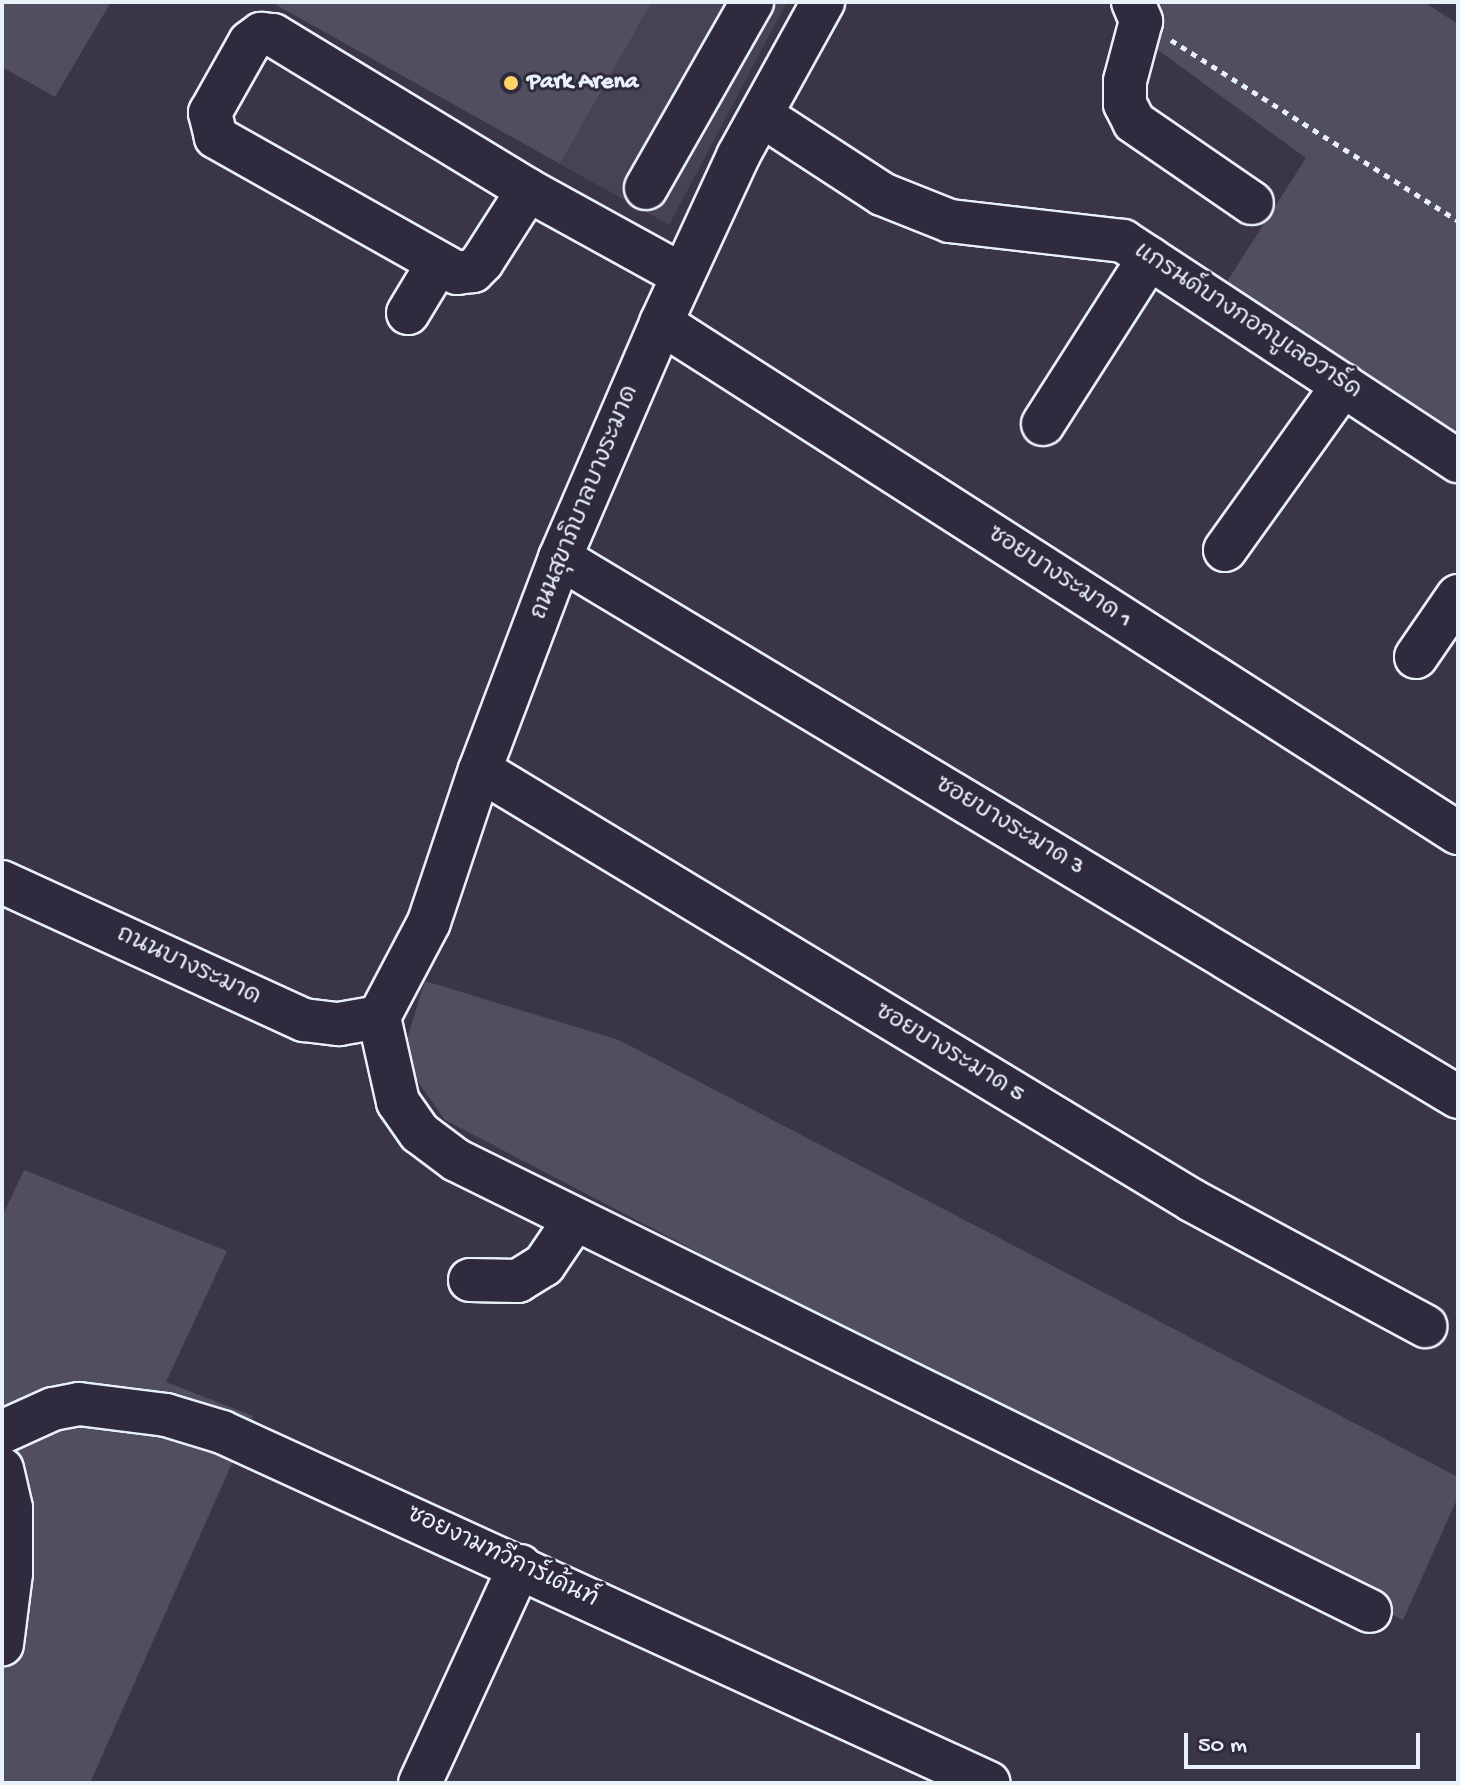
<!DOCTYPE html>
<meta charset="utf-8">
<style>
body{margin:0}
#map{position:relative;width:1460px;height:1785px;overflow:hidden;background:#3a3648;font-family:"Gochi Hand","Playpen Sans Thai",sans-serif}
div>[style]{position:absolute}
.built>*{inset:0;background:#464354}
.green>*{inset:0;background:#504e5f}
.path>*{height:5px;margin-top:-2.5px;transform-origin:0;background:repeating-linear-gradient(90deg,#e8f1f8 0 6px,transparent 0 12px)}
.roads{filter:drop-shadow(2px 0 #e8f1f8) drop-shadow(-2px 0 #e8f1f8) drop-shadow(0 2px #e8f1f8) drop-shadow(0 -2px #e8f1f8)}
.minor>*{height:42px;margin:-21px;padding:0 21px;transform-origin:21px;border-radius:21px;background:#2f2a3d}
.dots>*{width:22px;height:22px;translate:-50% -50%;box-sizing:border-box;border:4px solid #2f2a3d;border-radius:50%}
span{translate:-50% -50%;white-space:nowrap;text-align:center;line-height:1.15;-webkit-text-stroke:6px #2f2a3d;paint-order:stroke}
.poi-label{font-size:24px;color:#e8f1f8;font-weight:700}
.left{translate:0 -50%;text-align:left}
.street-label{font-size:24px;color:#e8f1f8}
.frame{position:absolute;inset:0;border:4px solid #e8f1f8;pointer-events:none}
.scale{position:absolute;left:1184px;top:1733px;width:236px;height:36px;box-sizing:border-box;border:4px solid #e8f1f8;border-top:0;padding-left:10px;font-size:24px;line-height:28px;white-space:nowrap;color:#e8f1f8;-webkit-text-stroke:6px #2f2a3d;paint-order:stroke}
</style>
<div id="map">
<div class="built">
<div style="clip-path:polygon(652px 2px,787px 2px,669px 225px,560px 164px)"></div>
</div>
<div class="green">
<div style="clip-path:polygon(2px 2px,111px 2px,55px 97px,2px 67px)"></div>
<div style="clip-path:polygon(271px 2px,652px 2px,560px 164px)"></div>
<div style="clip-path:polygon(1153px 2px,1424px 2px,1458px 24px,1458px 434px,1226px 283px,1306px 158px,1158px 50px)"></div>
<div style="clip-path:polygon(425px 981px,619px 1040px,1458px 1477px,1458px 1497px,1403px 1620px,445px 1120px,401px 1058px)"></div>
<div style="clip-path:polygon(24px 1170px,227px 1251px,166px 1382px,253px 1416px,90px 1783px,2px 1783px,2px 1217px)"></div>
</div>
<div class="path">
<div style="left:1171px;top:40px;width:339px;rotate:32.2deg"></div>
</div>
<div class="roads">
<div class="minor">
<div style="left:1133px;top:2px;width:21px;rotate:67deg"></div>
<div style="left:1141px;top:21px;width:62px;rotate:104.9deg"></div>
<div style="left:1125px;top:81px;width:23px;rotate:90deg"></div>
<div style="left:1125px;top:104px;width:20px;rotate:63deg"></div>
<div style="left:1134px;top:122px;width:143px;rotate:34.5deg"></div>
<div style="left:761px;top:115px;width:145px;rotate:33.1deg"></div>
<div style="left:882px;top:194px;width:73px;rotate:21.7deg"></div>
<div style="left:950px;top:221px;width:174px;rotate:6.6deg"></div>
<div style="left:1123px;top:241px;width:401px;rotate:33.3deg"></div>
<div style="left:646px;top:188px;width:214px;rotate:-60.3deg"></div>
<div style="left:528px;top:190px;width:85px;rotate:122.6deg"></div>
<div style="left:482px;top:262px;width:13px;rotate:135deg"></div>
<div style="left:473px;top:271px;width:16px;rotate:173deg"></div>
<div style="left:457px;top:273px;width:277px;rotate:-150.6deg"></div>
<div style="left:216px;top:137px;width:25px;rotate:-104deg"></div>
<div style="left:210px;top:113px;width:81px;rotate:-60.6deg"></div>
<div style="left:250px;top:42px;width:14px;rotate:-36deg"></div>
<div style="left:261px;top:34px;width:12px;rotate:5deg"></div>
<div style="left:273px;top:35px;width:298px;rotate:31.3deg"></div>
<div style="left:528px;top:190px;width:176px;rotate:28.9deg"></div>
<div style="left:408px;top:313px;width:56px;rotate:-58.9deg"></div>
<div style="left:661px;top:323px;width:946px;rotate:32.62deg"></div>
<div style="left:1043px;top:424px;width:197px;rotate:-57.4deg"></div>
<div style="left:1225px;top:550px;width:203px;rotate:-54.4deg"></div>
<div style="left:560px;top:558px;width:1047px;rotate:30.97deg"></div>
<div style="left:1416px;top:657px;width:74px;rotate:-55.5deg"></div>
<div style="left:480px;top:770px;width:833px;rotate:31.15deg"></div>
<div style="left:1193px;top:1201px;width:264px;rotate:28.3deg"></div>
<div style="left:2px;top:882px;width:332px;rotate:24.6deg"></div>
<div style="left:304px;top:1020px;width:35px;rotate:7deg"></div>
<div style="left:339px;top:1024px;width:41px;rotate:-9.9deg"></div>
<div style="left:379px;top:1017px;width:87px;rotate:77.4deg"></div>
<div style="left:398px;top:1102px;width:38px;rotate:55deg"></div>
<div style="left:420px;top:1133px;width:45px;rotate:36.9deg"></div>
<div style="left:456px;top:1160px;width:1019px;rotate:26.26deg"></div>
<div style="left:379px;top:1017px;width:107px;rotate:-62.2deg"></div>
<div style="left:429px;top:922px;width:160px;rotate:-71.5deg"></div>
<div style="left:480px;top:770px;width:227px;rotate:-69.3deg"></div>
<div style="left:560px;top:558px;width:256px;rotate:-66.7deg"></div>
<div style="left:661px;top:323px;width:184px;rotate:-65.2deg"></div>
<div style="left:738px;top:156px;width:176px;rotate:-61.1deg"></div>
<div style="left:470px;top:1280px;width:48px;rotate:1.2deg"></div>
<div style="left:518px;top:1281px;width:31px;rotate:-32deg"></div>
<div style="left:544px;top:1265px;width:55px;rotate:-56deg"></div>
<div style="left:2px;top:1432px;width:56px;rotate:-24.3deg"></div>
<div style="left:53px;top:1409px;width:26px;rotate:-11deg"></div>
<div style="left:79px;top:1404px;width:88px;rotate:7.2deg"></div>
<div style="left:166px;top:1415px;width:59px;rotate:16.9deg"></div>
<div style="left:222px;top:1432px;width:843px;rotate:24.59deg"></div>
<div style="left:2px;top:1469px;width:40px;rotate:77deg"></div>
<div style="left:11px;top:1508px;width:65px;rotate:90deg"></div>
<div style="left:11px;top:1573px;width:72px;rotate:97.2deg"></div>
<div style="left:420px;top:1783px;width:239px;rotate:-65.3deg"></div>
</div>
</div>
<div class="dots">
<div style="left:511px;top:83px;background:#ffd166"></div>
</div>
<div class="poi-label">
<span class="left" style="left:527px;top:83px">Park Arena</span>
</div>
<div class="street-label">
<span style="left:1247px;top:322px;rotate:33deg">แกรนด์บางกอกบูเลอวาร์ด</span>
<span style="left:586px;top:503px;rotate:-68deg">ถนนสุขาภิบาลบางระมาด</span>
<span style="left:1059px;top:578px;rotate:33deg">ซอยบางระมาด 1</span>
<span style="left:1009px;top:827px;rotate:31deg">ซอยบางระมาด 3</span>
<span style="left:188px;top:967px;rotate:25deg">ถนนบางระมาด</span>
<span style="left:949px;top:1054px;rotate:31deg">ซอยบางระมาด 5</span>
<span style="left:502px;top:1558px;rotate:25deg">ซอยงามทวีการ์เด้นท์</span>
</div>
<div class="frame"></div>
<div class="scale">50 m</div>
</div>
